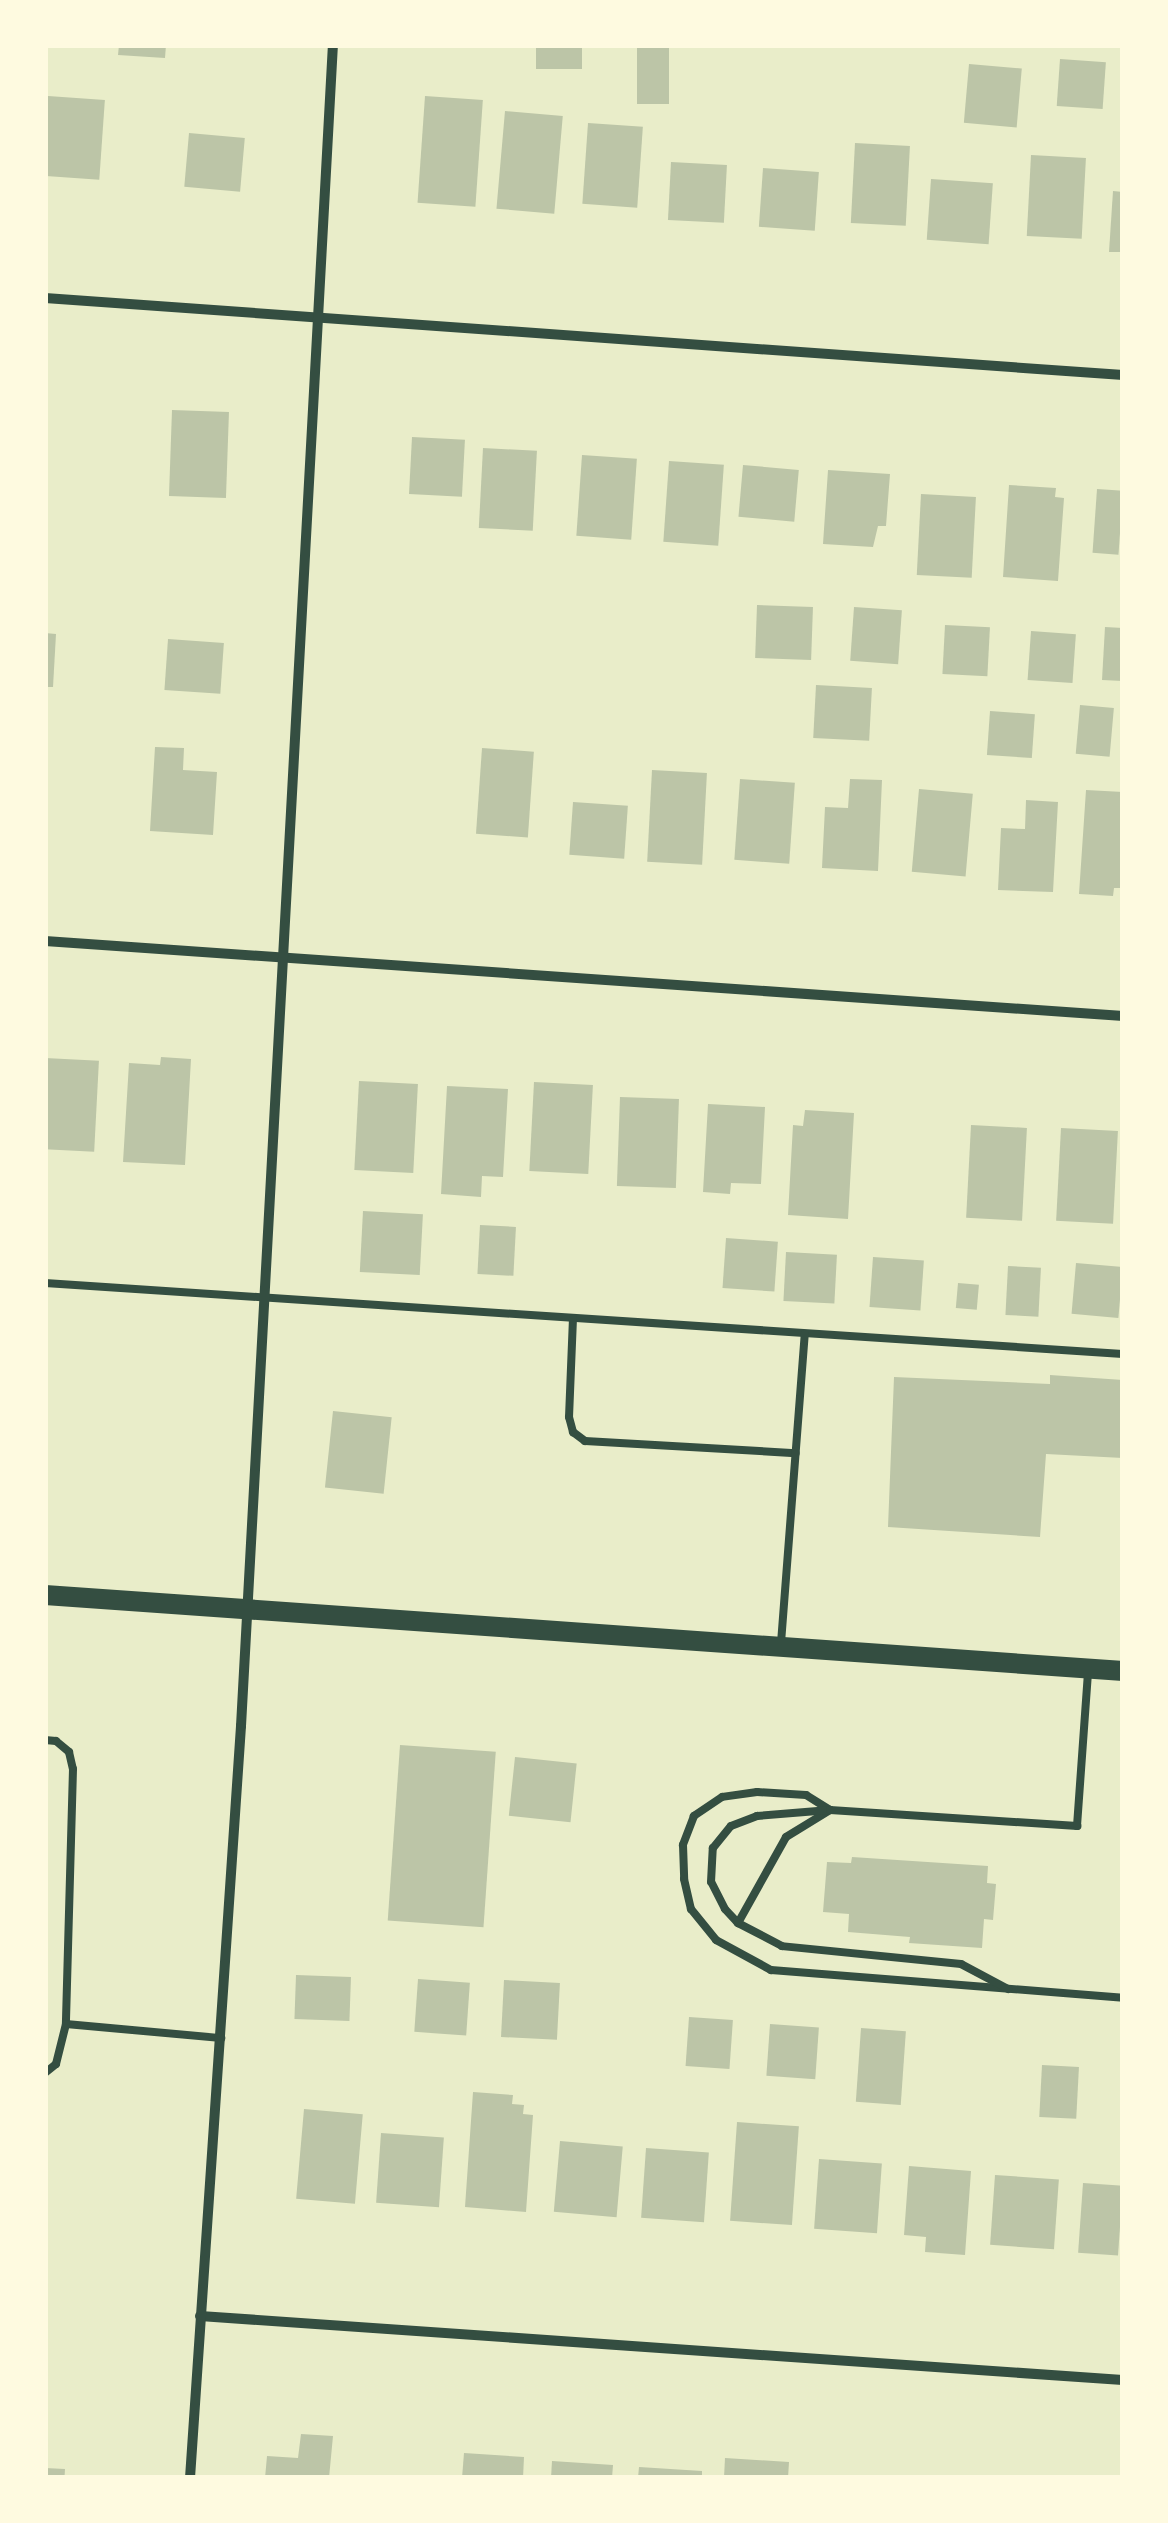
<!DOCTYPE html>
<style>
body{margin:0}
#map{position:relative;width:1168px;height:2523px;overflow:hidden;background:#e9edc9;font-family:"Open Sans",sans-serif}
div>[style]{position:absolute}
.building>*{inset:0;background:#bcc5a7;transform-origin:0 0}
.service>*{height:8px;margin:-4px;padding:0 4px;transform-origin:4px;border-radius:4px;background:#344e41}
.minor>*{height:10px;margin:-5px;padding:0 5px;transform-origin:5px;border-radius:5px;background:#344e41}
.secondary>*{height:20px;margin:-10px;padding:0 10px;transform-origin:10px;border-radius:10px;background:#344e41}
span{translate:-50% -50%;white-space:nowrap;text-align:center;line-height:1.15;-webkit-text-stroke:8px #fefae0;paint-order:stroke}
.frame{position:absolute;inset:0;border:48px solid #fefae0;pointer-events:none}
</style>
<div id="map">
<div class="building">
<div style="clip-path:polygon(119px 45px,166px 45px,165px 58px,118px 55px)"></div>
<div style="left:536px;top:45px;width:46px;height:24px"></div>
<div style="left:637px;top:45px;width:32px;height:59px"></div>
<div style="left:1060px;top:59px;width:46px;height:47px;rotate:4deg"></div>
<div style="left:969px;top:64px;width:53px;height:59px;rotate:5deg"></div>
<div style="left:48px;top:96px;width:57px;height:80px;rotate:4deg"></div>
<div style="left:425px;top:96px;width:58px;height:107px;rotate:4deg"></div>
<div style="left:505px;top:111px;width:58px;height:98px;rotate:5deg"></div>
<div style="left:588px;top:123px;width:55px;height:81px;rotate:4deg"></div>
<div style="left:189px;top:133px;width:56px;height:54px;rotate:5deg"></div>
<div style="left:855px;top:143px;width:55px;height:80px;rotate:3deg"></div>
<div style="left:1031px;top:155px;width:55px;height:81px;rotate:3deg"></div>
<div style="left:671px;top:162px;width:56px;height:58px;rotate:3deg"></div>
<div style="left:763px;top:168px;width:56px;height:59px;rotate:4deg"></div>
<div style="left:931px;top:179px;width:62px;height:61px;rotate:4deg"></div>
<div style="clip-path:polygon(1113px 191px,1123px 192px,1123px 252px,1109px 252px)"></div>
<div style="left:172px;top:410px;width:57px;height:86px;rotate:2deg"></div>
<div style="left:412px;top:437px;width:53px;height:57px;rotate:3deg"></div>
<div style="left:483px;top:448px;width:54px;height:80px;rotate:3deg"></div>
<div style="left:582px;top:455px;width:55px;height:81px;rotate:4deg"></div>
<div style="left:669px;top:461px;width:55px;height:81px;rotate:4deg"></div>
<div style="left:743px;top:465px;width:56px;height:52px;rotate:5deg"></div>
<div style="clip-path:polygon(828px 470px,890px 474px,886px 526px,878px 526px,873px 547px,823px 544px)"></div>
<div style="clip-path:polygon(1009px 485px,1056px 488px,1055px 497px,1064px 498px,1058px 581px,1003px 577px)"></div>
<div style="left:1097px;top:489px;width:26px;height:64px;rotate:4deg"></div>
<div style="left:921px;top:494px;width:55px;height:81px;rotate:3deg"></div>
<div style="left:757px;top:605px;width:56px;height:53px;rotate:2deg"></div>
<div style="left:854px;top:607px;width:48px;height:54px;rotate:4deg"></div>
<div style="left:945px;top:625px;width:45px;height:49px;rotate:3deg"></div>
<div style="clip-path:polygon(1105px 627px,1123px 628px,1123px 681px,1102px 680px)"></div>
<div style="left:1031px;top:631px;width:45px;height:49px;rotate:4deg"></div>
<div style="clip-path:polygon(45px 633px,56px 634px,53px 687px,45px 687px)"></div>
<div style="left:168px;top:639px;width:56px;height:51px;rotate:4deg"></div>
<div style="left:816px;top:685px;width:56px;height:53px;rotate:3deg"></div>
<div style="left:1080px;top:705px;width:34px;height:49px;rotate:5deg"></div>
<div style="left:990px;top:711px;width:45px;height:44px;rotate:4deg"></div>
<div style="clip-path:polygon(155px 747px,184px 748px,183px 770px,217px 772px,213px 835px,150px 831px)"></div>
<div style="left:482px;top:748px;width:52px;height:86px;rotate:4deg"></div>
<div style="left:652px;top:770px;width:55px;height:92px;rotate:3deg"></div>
<div style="left:740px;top:779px;width:55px;height:81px;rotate:4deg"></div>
<div style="clip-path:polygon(850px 779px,882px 780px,878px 871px,822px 868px,825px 807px,848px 808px)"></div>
<div style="left:919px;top:789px;width:54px;height:83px;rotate:5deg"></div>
<div style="clip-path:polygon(1086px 790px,1123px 792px,1123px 888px,1114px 888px,1113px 896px,1079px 894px)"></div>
<div style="clip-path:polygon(1026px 800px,1058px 802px,1053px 892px,998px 890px,1001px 828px,1025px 829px)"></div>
<div style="left:573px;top:802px;width:55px;height:53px;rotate:4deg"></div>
<div style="clip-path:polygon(161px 1057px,191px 1059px,185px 1165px,123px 1162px,129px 1063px,160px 1065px)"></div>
<div style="left:45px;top:1058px;width:54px;height:91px;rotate:3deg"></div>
<div style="left:359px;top:1081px;width:59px;height:89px;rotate:3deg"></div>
<div style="left:534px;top:1082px;width:59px;height:89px;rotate:3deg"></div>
<div style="clip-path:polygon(447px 1086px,508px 1089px,503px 1177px,482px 1176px,481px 1197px,441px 1194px)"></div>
<div style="left:620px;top:1097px;width:59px;height:89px;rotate:2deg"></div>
<div style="clip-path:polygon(708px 1104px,765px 1107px,761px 1184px,731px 1183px,730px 1194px,703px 1192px)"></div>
<div style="clip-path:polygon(805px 1110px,854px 1113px,848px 1219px,788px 1215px,793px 1125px,803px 1126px)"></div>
<div style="left:971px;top:1125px;width:56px;height:93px;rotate:3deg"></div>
<div style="left:1061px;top:1128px;width:57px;height:93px;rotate:3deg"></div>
<div style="left:363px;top:1211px;width:60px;height:61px;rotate:3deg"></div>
<div style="left:480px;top:1225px;width:36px;height:49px;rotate:3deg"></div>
<div style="left:726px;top:1238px;width:52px;height:50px;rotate:4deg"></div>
<div style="left:786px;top:1252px;width:51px;height:49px;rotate:3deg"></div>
<div style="left:873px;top:1257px;width:51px;height:50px;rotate:4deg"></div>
<div style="left:1076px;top:1263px;width:47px;height:51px;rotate:5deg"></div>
<div style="left:1008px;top:1266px;width:33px;height:49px;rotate:3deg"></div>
<div style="left:958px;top:1283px;width:21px;height:25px;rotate:5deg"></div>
<div style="clip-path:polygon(1050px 1375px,1123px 1380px,1123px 1458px,1046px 1454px,1040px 1537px,888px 1527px,894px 1377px,1050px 1384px)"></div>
<div style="left:333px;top:1411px;width:59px;height:77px;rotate:6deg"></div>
<div style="left:400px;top:1745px;width:96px;height:176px;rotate:4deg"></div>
<div style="left:515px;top:1757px;width:62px;height:59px;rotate:6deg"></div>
<div style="clip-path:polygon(852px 1857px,988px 1866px,987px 1883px,996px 1884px,993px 1920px,984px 1919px,982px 1948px,909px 1943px,910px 1937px,848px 1932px,849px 1914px,823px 1912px,827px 1862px,851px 1863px)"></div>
<div style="left:296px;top:1975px;width:55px;height:44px;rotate:2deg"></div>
<div style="left:418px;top:1979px;width:52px;height:53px;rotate:4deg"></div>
<div style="left:504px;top:1980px;width:56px;height:57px;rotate:3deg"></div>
<div style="left:689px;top:2017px;width:44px;height:49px;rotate:4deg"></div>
<div style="left:770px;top:2024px;width:49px;height:52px;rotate:4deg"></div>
<div style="left:861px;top:2028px;width:45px;height:74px;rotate:4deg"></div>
<div style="left:1042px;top:2065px;width:37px;height:52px;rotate:3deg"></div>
<div style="clip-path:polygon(473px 2092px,513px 2095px,512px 2104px,524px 2105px,523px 2114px,533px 2115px,526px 2212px,465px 2207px)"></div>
<div style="left:304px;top:2109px;width:59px;height:90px;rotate:5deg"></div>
<div style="left:737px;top:2122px;width:62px;height:99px;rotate:4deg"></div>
<div style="left:381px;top:2133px;width:63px;height:70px;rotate:4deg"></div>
<div style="left:560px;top:2141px;width:63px;height:71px;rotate:5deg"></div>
<div style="left:646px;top:2148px;width:63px;height:70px;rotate:4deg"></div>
<div style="left:819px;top:2159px;width:63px;height:70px;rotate:4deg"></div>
<div style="clip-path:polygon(909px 2166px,971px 2171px,965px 2255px,925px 2252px,926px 2237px,904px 2235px)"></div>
<div style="left:995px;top:2175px;width:64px;height:70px;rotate:4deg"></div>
<div style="left:1083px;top:2183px;width:40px;height:70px;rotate:4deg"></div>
<div style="clip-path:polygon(301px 2434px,333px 2436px,329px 2478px,265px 2478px,267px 2456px,298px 2458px)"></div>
<div style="clip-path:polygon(464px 2453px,524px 2457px,523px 2478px,462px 2478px)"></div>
<div style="clip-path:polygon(725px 2458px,789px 2462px,788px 2478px,724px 2478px)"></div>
<div style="clip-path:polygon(552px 2461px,613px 2465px,612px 2478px,551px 2478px)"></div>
<div style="clip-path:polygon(639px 2467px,702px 2471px,702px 2478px,638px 2478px)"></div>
<div style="left:45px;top:2468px;width:20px;height:10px;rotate:3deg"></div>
</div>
<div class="service">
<div style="left:45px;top:1283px;width:1080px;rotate:3.77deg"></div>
<div style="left:573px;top:1318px;width:99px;rotate:92.3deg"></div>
<div style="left:569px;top:1417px;width:16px;rotate:75deg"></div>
<div style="left:573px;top:1432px;width:15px;rotate:37deg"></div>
<div style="left:585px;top:1441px;width:211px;rotate:3.3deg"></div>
<div style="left:781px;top:1643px;width:310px;rotate:-85.6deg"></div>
<div style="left:45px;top:1740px;width:11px;rotate:5deg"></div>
<div style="left:56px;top:1741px;width:17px;rotate:40deg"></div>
<div style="left:69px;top:1752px;width:17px;rotate:77deg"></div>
<div style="left:73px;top:1769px;width:255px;rotate:91.6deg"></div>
<div style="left:66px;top:2024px;width:156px;rotate:5.2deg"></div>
<div style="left:738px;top:1923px;width:98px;rotate:-60.8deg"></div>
<div style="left:786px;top:1837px;width:52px;rotate:-31.5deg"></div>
<div style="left:830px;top:1810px;width:28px;rotate:-148deg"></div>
<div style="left:806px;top:1795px;width:49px;rotate:-176.5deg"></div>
<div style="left:757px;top:1792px;width:35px;rotate:172deg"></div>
<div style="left:722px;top:1797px;width:34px;rotate:146deg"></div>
<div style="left:694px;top:1816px;width:31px;rotate:111deg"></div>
<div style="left:683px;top:1845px;width:34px;rotate:88deg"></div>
<div style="left:684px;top:1879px;width:31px;rotate:77deg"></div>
<div style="left:691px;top:1909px;width:40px;rotate:51deg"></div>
<div style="left:716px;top:1940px;width:63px;rotate:28.6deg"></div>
<div style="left:771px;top:1970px;width:353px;rotate:4.5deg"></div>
<div style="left:1008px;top:1989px;width:53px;rotate:-152deg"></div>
<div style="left:961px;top:1964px;width:180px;rotate:-174.3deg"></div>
<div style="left:782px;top:1946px;width:50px;rotate:-152.4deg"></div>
<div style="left:738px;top:1923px;width:19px;rotate:-133deg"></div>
<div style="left:725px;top:1909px;width:30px;rotate:-117deg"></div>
<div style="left:711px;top:1882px;width:34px;rotate:-87deg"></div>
<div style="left:713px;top:1848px;width:28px;rotate:-51deg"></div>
<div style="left:731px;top:1826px;width:28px;rotate:-21deg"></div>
<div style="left:757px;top:1816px;width:73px;rotate:-4.7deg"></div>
<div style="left:830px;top:1810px;width:248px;rotate:3.7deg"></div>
<div style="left:1077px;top:1826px;width:154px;rotate:-85.9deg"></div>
<div style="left:45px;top:2073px;width:14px;rotate:-39deg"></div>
<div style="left:56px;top:2064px;width:41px;rotate:-76deg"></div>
</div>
<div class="minor">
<div style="left:45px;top:298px;width:1081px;rotate:4.09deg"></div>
<div style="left:45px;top:941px;width:1081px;rotate:3.98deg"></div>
<div style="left:200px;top:2316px;width:925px;rotate:3.97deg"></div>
<div style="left:190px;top:2478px;width:754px;rotate:-86.12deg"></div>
<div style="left:241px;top:1726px;width:1684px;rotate:-86.87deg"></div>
</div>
<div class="secondary">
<div style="left:45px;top:1595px;width:1081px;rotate:4.03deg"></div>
</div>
<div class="frame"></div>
</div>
